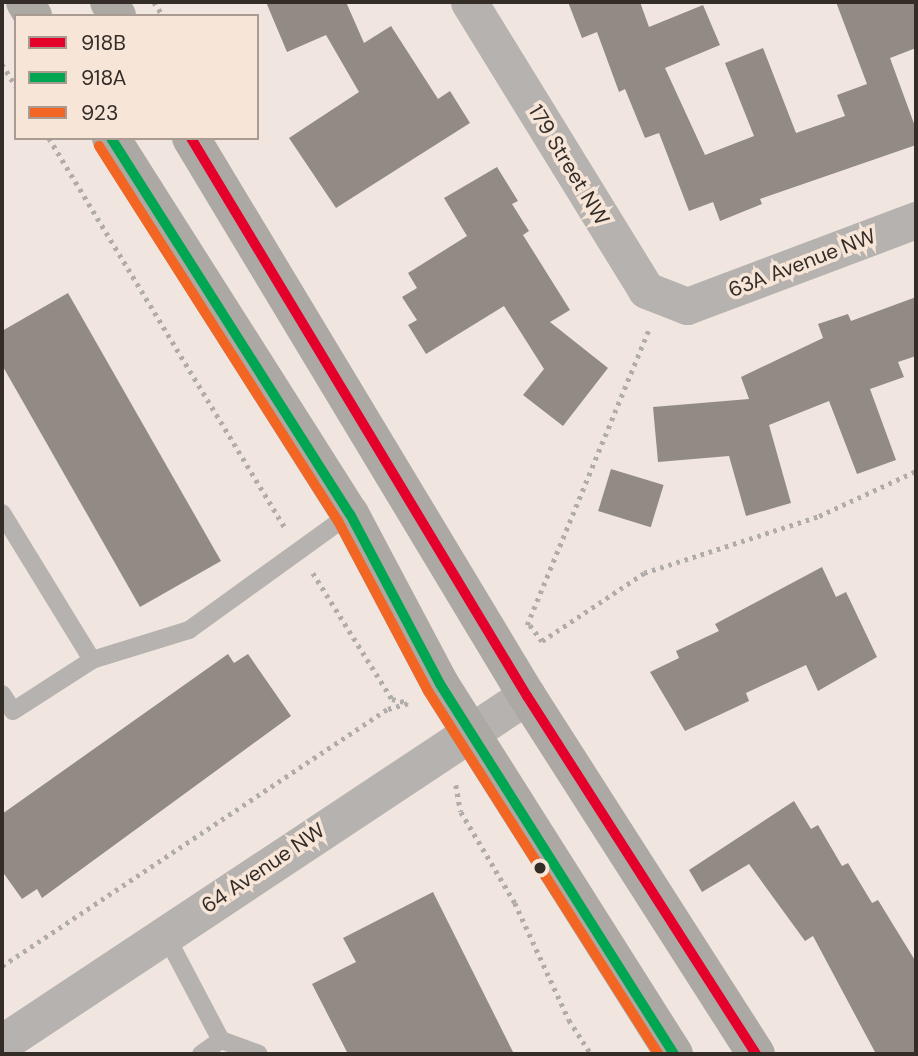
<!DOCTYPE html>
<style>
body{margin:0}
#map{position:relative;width:918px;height:1056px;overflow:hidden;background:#f0e6df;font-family:"DM Sans",sans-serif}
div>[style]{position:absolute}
.building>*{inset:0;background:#928b85;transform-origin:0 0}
.path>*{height:4.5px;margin-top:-2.25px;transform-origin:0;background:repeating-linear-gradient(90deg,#b0aca9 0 3.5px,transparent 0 8.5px)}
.service>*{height:18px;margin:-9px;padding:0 9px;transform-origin:9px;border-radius:9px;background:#b6b2af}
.minor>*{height:37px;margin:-18.5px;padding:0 18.5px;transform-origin:18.5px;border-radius:18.5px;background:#b6b2af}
.tertiary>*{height:38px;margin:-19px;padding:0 19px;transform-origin:19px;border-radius:19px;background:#b6b2af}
.secondary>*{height:38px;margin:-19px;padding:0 19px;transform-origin:19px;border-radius:19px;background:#aca8a4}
.bus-1>*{height:10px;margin:-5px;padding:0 5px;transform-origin:5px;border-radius:5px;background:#e4002b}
.bus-2>*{height:10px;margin:-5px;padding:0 5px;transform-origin:5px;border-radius:5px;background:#00a651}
.bus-3>*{height:10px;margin:-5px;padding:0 5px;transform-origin:5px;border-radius:5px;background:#f26522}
.dots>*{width:19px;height:19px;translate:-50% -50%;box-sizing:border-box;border:4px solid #f7e5d8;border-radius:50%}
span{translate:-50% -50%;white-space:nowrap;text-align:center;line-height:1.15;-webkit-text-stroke:7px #f7e5d8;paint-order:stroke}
.street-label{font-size:21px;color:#332c27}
.frame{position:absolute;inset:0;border:4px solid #332c27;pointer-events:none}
.legend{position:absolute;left:14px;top:14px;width:245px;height:126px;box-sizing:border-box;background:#f7e5d8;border:2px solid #a99b91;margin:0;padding:9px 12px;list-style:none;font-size:21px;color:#332c27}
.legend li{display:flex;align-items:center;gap:14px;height:35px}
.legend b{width:35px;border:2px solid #a99b91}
</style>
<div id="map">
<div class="building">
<div style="clip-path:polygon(266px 2px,346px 2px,364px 43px,391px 26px,438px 99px,450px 91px,470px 123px,336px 208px,289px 138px,359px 92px,326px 35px,287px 52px)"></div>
<div style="clip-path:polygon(568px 2px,640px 2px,649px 27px,703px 5px,720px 45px,665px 68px,705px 155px,754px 136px,725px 63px,763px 48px,796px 133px,845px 116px,837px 95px,867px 84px,836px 2px,916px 2px,916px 48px,890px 58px,916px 129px,916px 145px,760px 199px,762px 204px,720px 221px,713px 202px,689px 211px,659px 133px,645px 138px,625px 89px,619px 92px,597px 32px,582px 38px)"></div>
<div style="clip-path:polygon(497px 167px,518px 201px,512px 204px,529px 231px,523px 235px,570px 310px,550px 322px,608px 368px,563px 426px,523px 395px,544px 369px,504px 306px,426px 354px,408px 325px,417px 320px,402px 297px,417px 288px,408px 273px,467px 236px,444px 198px)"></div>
<div style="clip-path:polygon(68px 293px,221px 561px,140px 607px,2px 365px,2px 331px)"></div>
<div style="clip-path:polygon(916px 297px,916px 356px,898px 362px,904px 377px,870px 389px,896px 460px,857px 474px,829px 401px,769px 425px,791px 503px,746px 516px,729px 456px,658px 462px,653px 407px,749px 399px,741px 377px,823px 338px,818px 324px,848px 314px,851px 321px)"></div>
<div style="left:611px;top:469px;width:55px;height:44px;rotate:17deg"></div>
<div style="clip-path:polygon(822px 567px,836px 597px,846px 592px,877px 657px,818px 691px,806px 665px,746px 693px,749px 701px,685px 731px,650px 672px,679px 658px,676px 651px,719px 631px,715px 624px)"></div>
<div style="clip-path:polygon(228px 654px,234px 663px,248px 654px,291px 716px,42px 898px,37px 889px,22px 899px,2px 871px,2px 814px)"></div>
<div style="clip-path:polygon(794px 801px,811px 829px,818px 825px,842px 866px,848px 863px,872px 903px,878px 900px,916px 962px,916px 1054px,876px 1054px,813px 936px,805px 941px,749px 864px,702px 892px,689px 870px)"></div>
<div style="clip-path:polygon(433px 892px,514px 1054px,348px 1054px,312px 984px,356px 962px,343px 938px)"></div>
</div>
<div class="path">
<div style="left:154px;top:2px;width:17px;rotate:57deg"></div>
<div style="left:2px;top:64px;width:26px;rotate:58deg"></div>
<div style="left:49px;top:138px;width:458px;rotate:58.8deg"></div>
<div style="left:313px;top:573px;width:149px;rotate:57.9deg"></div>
<div style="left:392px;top:699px;width:17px;rotate:13deg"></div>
<div style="left:527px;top:625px;width:322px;rotate:-67.6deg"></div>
<div style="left:530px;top:625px;width:20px;rotate:53deg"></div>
<div style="left:542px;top:641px;width:123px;rotate:-33.7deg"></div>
<div style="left:644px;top:573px;width:184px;rotate:-18deg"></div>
<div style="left:819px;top:516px;width:107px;rotate:-24.9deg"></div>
<div style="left:456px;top:785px;width:27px;rotate:80deg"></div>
<div style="left:461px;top:812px;width:106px;rotate:59.3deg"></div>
<div style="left:515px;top:903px;width:129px;rotate:65.2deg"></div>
<div style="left:569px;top:1020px;width:40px;rotate:57.1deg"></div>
<div style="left:2px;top:966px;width:464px;rotate:-33.7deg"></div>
<div style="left:388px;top:709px;width:22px;rotate:-16deg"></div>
</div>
<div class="service">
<div style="left:2px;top:513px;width:172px;rotate:58.5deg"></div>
<div style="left:2px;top:694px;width:20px;rotate:57deg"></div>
<div style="left:13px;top:711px;width:94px;rotate:-32.8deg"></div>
<div style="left:92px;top:660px;width:102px;rotate:-17.2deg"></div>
<div style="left:189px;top:630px;width:198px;rotate:-35.8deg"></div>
<div style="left:165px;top:934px;width:120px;rotate:62.2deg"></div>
<div style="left:221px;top:1040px;width:40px;rotate:20.2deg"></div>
<div style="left:201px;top:1054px;width:24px;rotate:-35deg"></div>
</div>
<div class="minor">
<div style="left:469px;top:2px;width:338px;rotate:58.4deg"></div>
<div style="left:646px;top:290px;width:44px;rotate:21.3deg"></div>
<div style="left:687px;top:306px;width:245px;rotate:-20.6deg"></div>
</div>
<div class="tertiary">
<div style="left:2px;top:1044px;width:630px;rotate:-33.54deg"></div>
</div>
<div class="secondary">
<div style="left:25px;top:2px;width:16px;rotate:60deg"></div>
<div style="left:109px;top:2px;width:16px;rotate:60deg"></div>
<div style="left:111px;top:138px;width:446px;rotate:57.6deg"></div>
<div style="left:350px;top:514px;width:192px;rotate:62.1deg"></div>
<div style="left:440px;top:684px;width:438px;rotate:57.7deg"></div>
<div style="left:191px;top:138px;width:651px;rotate:58.95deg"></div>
<div style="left:527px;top:696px;width:425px;rotate:57.4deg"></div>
</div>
<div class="bus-1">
<div style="left:191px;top:138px;width:651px;rotate:58.95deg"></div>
<div style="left:527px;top:696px;width:425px;rotate:57.4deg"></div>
</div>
<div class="bus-2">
<div style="left:111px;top:138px;width:446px;rotate:57.6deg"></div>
<div style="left:350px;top:514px;width:192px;rotate:62.1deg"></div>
<div style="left:440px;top:684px;width:438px;rotate:57.7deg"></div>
</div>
<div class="bus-3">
<div style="left:99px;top:146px;width:445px;rotate:57.5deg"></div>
<div style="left:338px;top:521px;width:192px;rotate:62.1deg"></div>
<div style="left:428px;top:691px;width:430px;rotate:57.6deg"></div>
</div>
<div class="dots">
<div style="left:540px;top:868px;background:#332c27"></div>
</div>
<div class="street-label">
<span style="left:569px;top:165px;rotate:59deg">179 Street NW</span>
<span style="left:802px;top:263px;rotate:-21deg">63A Avenue NW</span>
<span style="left:263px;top:868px;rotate:-34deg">64 Avenue NW</span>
</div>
<div class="frame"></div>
<ul class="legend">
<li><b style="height:9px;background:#e4002b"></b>918B</li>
<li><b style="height:9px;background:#00a651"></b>918A</li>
<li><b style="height:9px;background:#f26522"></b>923</li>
</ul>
</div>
